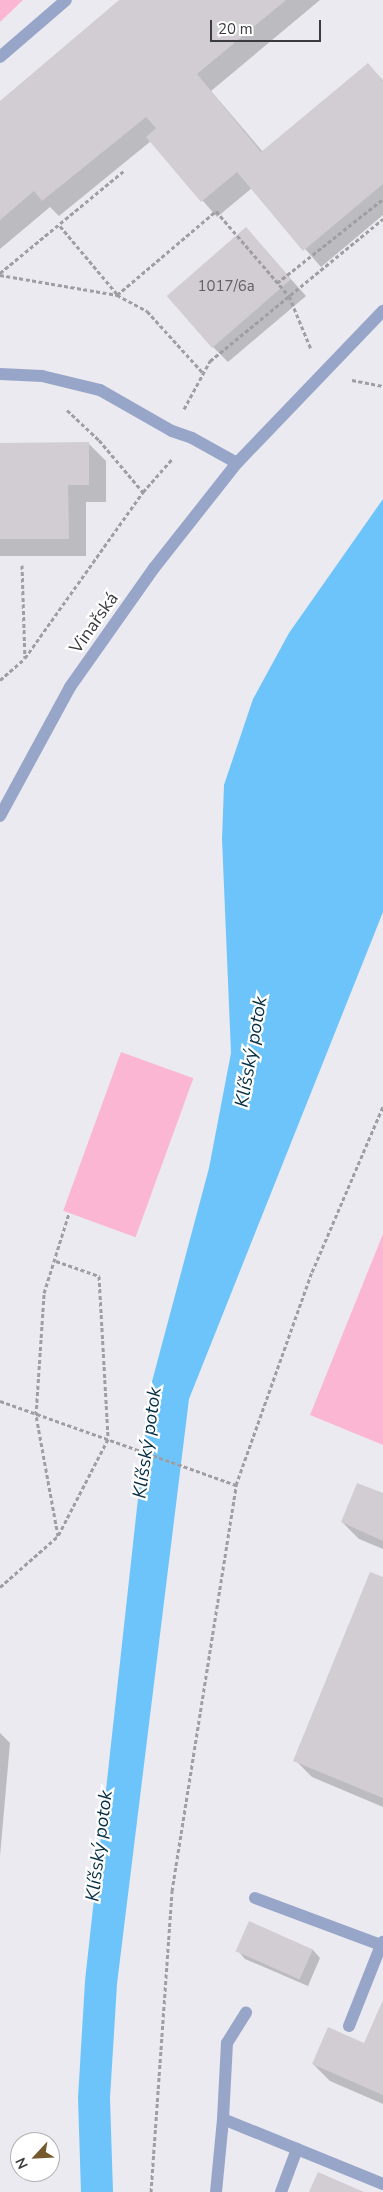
<!DOCTYPE html>
<meta charset="utf-8">
<style>
body{margin:0}
#map{position:relative;width:383px;height:2192px;overflow:hidden;background:#eceaf1;font-family:"Nunito Sans",sans-serif}
div>[style]{position:absolute}
.green>*{inset:0;background:#fbb6d3;transform-origin:0 0}
.water>*{inset:0;background:#6dc4fb}
.shadow>*{inset:0;background:#0003}
.building>*{inset:0;background:#d2cdd3;transform-origin:0 0}
.path>*{height:3px;margin-top:-1.5px;transform-origin:0;background:repeating-linear-gradient(90deg,#9f9ea2 0 4px,transparent 0 6.5px)}
.minor>*{height:12px;margin:-6px;padding:0 6px;transform-origin:6px;border-radius:6px;background:#97a6c8}
span{translate:-50% -50%;white-space:nowrap;text-align:center;line-height:1.15;-webkit-text-stroke:4.5px #fff;paint-order:stroke}
.number-label{font-size:15px;color:#626063}
.number-label span{-webkit-text-stroke-width:0}
.street-label{font-size:18px;color:#3c3c3e}
.water-label{font-size:19px;color:#072f45;font-style:italic}
.north{position:absolute;left:10px;top:2132px;width:50px;height:50px;box-sizing:border-box;background:#fff;border:1px solid #b1b1b2;border-radius:50%;rotate:245deg;font-size:14px;font-weight:700;line-height:20px;text-align:center;color:#3c3c3e}
.north::after{content:'';display:block;margin:auto;width:18px;height:22px;background:#765a2d;clip-path:polygon(50% 0,100% 100%,50% 72%,0 100%)}
.scale{position:absolute;left:210px;top:20px;width:111px;height:22px;box-sizing:border-box;border:2px solid #3c3c3e;border-top:0;padding-left:6px;font-size:15px;line-height:18px;white-space:nowrap;color:#3c3c3e;-webkit-text-stroke:4px #fff;paint-order:stroke}
</style>
<div id="map">
<div class="green">
<div style="clip-path:polygon(0 0,23px 0,0 22px)"></div>
<div style="left:121px;top:1052px;width:77px;height:169px;rotate:20deg"></div>
<div style="clip-path:polygon(383px 1234px,383px 1445px,310px 1415px)"></div>
</div>
<div class="water">
<div style="clip-path:polygon(383px 499px,383px 912px,189px 1399px,117px 1984px,110px 2098px,113px 2192px,81px 2192px,78px 2098px,85px 1981px,150px 1389px,209px 1168px,231px 1053px,222px 839px,224px 785px,253px 699px,289px 633px)"></div>
</div>
<div class="shadow">
<div style="clip-path:polygon(123px 0,320px 0,211px 91px,263px 152px,368px 65px,383px 80px,383px 215px,321px 267px,252px 188px,217px 217px,151px 141px,59px 216px,50px 207px,0 249px,0 103px)"></div>
<div style="clip-path:polygon(246px 229px,306px 296px,228px 362px,212px 346px)"></div>
<div style="clip-path:polygon(88px 443px,106px 461px,106px 502px,86px 502px,86px 556px,0 556px,0 444px)"></div>
<div style="clip-path:polygon(383px 1495px,383px 1549px,359px 1539px,342px 1522px)"></div>
<div style="clip-path:polygon(383px 1579px,383px 1807px,312px 1777px,295px 1760px)"></div>
<div style="clip-path:polygon(0 1733px,10px 1743px,0 1856px)"></div>
<div style="clip-path:polygon(250px 1923px,313px 1950px,320px 1958px,308px 1986px,245px 1959px,238px 1951px)"></div>
<div style="clip-path:polygon(383px 2003px,383px 2104px,330px 2081px,313px 2064px,365px 2044px)"></div>
</div>
<div class="building">
<div style="clip-path:polygon(119px 0,286px 0,197px 74px,261px 152px,368px 63px,383px 81px,383px 184px,303px 251px,237px 172px,201px 202px,146px 137px,156px 128px,146px 117px,42px 201px,34px 191px,0 220px,0 101px)"></div>
<div style="left:246px;top:227px;width:69px;height:105px;rotate:49deg"></div>
<div style="clip-path:polygon(89px 442px,89px 485px,68px 485px,69px 539px,0 539px,0 443px)"></div>
<div style="clip-path:polygon(357px 1483px,383px 1493px,383px 1541px,341px 1522px)"></div>
<div style="clip-path:polygon(370px 1572px,383px 1577px,383px 1798px,293px 1761px)"></div>
<div style="left:249px;top:1921px;width:70px;height:33px;rotate:24deg"></div>
<div style="clip-path:polygon(383px 2000px,383px 2095px,312px 2064px,328px 2027px,364px 2043px)"></div>
<div style="clip-path:polygon(318px 2172px,364px 2192px,309px 2192px)"></div>
</div>
<div class="path">
<div style="left:60px;top:226px;width:89px;rotate:50deg"></div>
<div style="left:0;top:273px;width:162px;rotate:-39.5deg"></div>
<div style="left:0;top:275px;width:119px;rotate:9.7deg"></div>
<div style="left:117px;top:295px;width:34px;rotate:28deg"></div>
<div style="left:147px;top:311px;width:84px;rotate:47.9deg"></div>
<div style="left:277px;top:283px;width:135px;rotate:-38.4deg"></div>
<div style="left:117px;top:295px;width:130px;rotate:-40.3deg"></div>
<div style="left:216px;top:211px;width:112px;rotate:49.3deg"></div>
<div style="left:289px;top:296px;width:57px;rotate:67.5deg"></div>
<div style="left:352px;top:380px;width:32px;rotate:11deg"></div>
<div style="left:184px;top:409px;width:55px;rotate:-61.6deg"></div>
<div style="left:210px;top:361px;width:224px;rotate:-39.4deg"></div>
<div style="left:67px;top:410px;width:44px;rotate:43.2deg"></div>
<div style="left:99px;top:440px;width:68px;rotate:49.8deg"></div>
<div style="left:22px;top:565px;width:93px;rotate:88.2deg"></div>
<div style="left:25px;top:658px;width:204px;rotate:-54.6deg"></div>
<div style="left:143px;top:492px;width:44px;rotate:-48.7deg"></div>
<div style="left:0;top:680px;width:33px;rotate:-41deg"></div>
<div style="left:56px;top:1261px;width:46px;rotate:19.2deg"></div>
<div style="left:99px;top:1276px;width:163px;rotate:86.8deg"></div>
<div style="left:108px;top:1439px;width:109px;rotate:117.3deg"></div>
<div style="left:58px;top:1536px;width:123px;rotate:-100.3deg"></div>
<div style="left:36px;top:1415px;width:122px;rotate:-86.2deg"></div>
<div style="left:44px;top:1293px;width:84px;rotate:-72.6deg"></div>
<div style="left:0;top:1401px;width:251px;rotate:19.6deg"></div>
<div style="left:0;top:1587px;width:77px;rotate:-41.3deg"></div>
<div style="left:151px;top:2192px;width:302px;rotate:-86deg"></div>
<div style="left:172px;top:1891px;width:411px;rotate:-81deg"></div>
<div style="left:236px;top:1485px;width:226px;rotate:-70.4deg"></div>
<div style="left:312px;top:1272px;width:181px;rotate:-66.8deg"></div>
</div>
<div class="minor">
<div style="left:0;top:57px;width:87px;rotate:-40.8deg"></div>
<div style="left:0;top:374px;width:42px;rotate:2.7deg"></div>
<div style="left:42px;top:376px;width:60px;rotate:13.6deg"></div>
<div style="left:100px;top:390px;width:83px;rotate:29.7deg"></div>
<div style="left:172px;top:431px;width:21px;rotate:19deg"></div>
<div style="left:192px;top:438px;width:51px;rotate:29.1deg"></div>
<div style="left:0;top:816px;width:147px;rotate:-61.5deg"></div>
<div style="left:70px;top:687px;width:146px;rotate:-54.8deg"></div>
<div style="left:154px;top:568px;width:134px;rotate:-51.7deg"></div>
<div style="left:237px;top:463px;width:211px;rotate:-46.2deg"></div>
<div style="left:255px;top:1898px;width:134px;rotate:20.5deg"></div>
<div style="left:381px;top:1945px;width:4px;rotate:-56deg"></div>
<div style="left:349px;top:2026px;width:87px;rotate:-68.4deg"></div>
<div style="left:223px;top:2119px;width:173px;rotate:22.1deg"></div>
<div style="left:216px;top:2192px;width:73px;rotate:-84.5deg"></div>
<div style="left:223px;top:2119px;width:76px;rotate:-87deg"></div>
<div style="left:227px;top:2043px;width:36px;rotate:-58deg"></div>
<div style="left:281px;top:2192px;width:46px;rotate:-69.6deg"></div>
</div>
<div class="number-label">
<span style="left:226px;top:287px">1017/6a</span>
</div>
<div class="street-label">
<span style="left:94px;top:623px;rotate:-55deg">Vinařská</span>
</div>
<div class="water-label">
<span style="left:252px;top:1052px;rotate:-80deg">Klíšský potok</span>
<span style="left:148px;top:1443px;rotate:-82deg">Klíšský potok</span>
<span style="left:100px;top:1846px;rotate:-83deg">Klíšský potok</span>
</div>
<div class="north">N</div>
<div class="scale">20 m</div>
</div>
